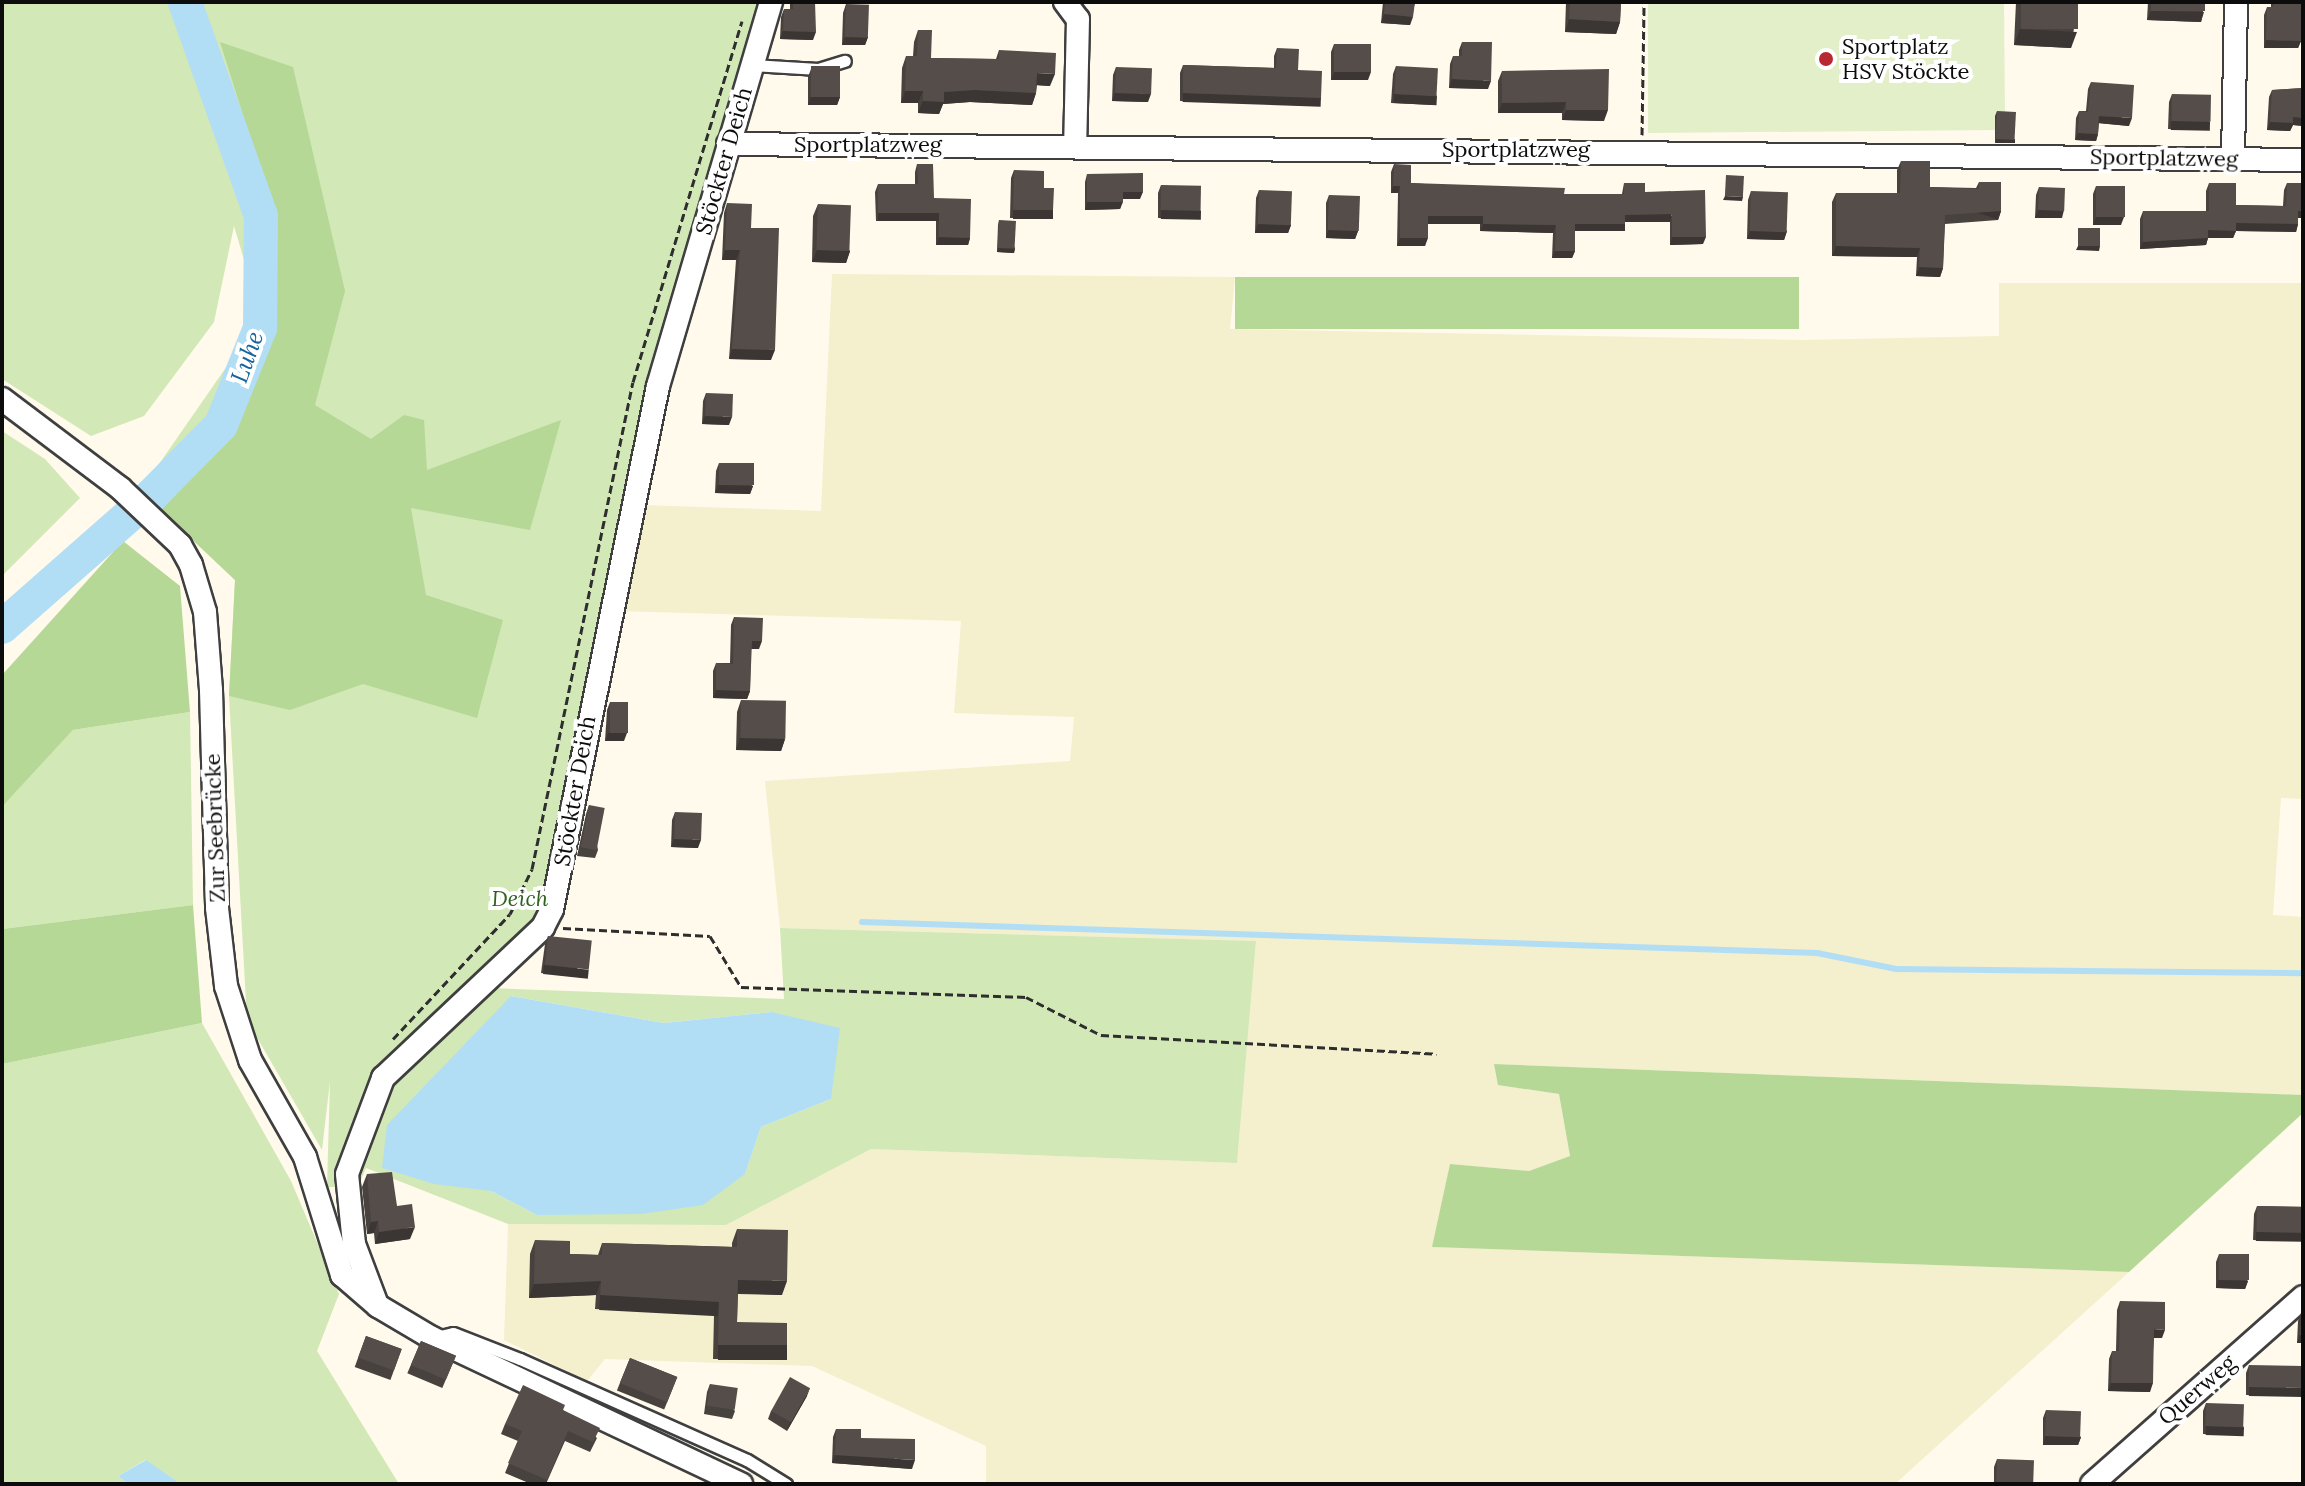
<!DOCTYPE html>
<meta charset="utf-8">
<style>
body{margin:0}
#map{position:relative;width:2305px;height:1486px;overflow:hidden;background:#fffaec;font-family:Lora,serif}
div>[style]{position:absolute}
.farmland>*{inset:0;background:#f4efcd}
.green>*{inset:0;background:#d2e8b6}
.forest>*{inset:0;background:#b6d896;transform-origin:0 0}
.pitch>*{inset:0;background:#e3efc8}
.water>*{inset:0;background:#b1def5}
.stream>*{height:6px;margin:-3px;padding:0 3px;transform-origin:3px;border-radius:3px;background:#b1def5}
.river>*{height:34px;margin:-17px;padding:0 17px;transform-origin:17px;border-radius:17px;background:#b1def5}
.path>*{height:3px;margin-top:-1.5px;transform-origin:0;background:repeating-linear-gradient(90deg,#2e2e2e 0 8px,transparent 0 12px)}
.roads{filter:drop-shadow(2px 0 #3f3f3f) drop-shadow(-2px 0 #3f3f3f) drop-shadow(0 2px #3f3f3f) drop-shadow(0 -2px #3f3f3f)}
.service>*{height:11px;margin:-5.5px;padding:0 5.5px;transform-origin:5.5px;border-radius:5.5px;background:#fff}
.minor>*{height:22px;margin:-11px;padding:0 11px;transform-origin:11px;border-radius:11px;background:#fff}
.wall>*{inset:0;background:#48423f;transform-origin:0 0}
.shaded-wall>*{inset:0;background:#3b3633;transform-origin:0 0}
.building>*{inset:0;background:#544d49;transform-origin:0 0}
.dots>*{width:22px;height:22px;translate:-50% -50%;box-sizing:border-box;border:4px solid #fff;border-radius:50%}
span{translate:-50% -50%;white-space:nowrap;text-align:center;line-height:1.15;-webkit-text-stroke:8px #fff;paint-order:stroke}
.poi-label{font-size:22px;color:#0c0c0c}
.left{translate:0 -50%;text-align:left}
.street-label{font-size:22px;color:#0c0c0c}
.park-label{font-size:22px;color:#2e621e;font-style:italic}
.water-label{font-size:24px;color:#18669b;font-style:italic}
.frame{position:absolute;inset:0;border:4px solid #0c0c0c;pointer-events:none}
</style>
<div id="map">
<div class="farmland">
<div style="clip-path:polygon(832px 274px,1235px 277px,1230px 329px,1802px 340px,1999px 336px,1999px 283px,2303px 283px,2303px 799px,2281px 798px,2273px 915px,2303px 917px,2303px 1095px,1494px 1064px,1499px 1085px,1559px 1094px,1570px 1156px,1529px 1171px,1450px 1164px,1433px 1247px,2129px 1272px,1895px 1484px,986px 1484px,986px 1446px,812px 1366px,605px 1359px,587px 1381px,504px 1340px,508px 1224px,726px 1225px,871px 1149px,1237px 1163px,1256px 941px,780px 928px,765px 781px,1070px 761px,1074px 717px,954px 713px,961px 621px,617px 611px,640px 505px,821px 511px)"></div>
</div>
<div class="green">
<div style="clip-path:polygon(evenodd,2px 2px,776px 2px,670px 369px,556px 919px,491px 988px,784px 999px,780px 928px,1256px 941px,1237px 1163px,871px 1149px,726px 1225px,508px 1224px,366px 1168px,358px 1187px,327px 1187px,330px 1081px,322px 1150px,247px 1020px,229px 696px,235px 580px,147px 497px,143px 487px,261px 317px,234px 226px,214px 322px,144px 416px,91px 436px,2px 379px,2px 2px,511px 996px,664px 1023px,771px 1012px,831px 1099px,761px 1127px,745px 1174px,579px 1213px,537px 1215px,491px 1191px,511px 996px)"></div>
<div style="clip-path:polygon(2px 431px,45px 459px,80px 498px,2px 576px)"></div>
<div style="clip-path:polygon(190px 712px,193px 905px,2px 929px,2px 807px,73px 730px)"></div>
<div style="clip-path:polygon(202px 1023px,291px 1181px,339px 1294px,317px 1351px,399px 1484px,181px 1484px,145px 1460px,118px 1476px,128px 1484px,2px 1484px,2px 1064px)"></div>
</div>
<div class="forest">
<div style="clip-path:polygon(220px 42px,293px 67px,345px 291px,315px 405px,371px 439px,404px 415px,424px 420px,427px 470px,561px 420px,530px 530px,411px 508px,426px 595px,503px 620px,477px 718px,363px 684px,290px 710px,229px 696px,235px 580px,147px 497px,161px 471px,254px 372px,275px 321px,271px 204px)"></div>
<div style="left:1235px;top:277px;width:564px;height:52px"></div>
<div style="clip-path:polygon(123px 541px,180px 586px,190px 712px,73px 730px,2px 807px,2px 675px)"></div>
<div style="clip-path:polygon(193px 905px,202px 1023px,2px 1064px,2px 929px)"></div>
<div style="clip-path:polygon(1494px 1064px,2303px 1095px,2303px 1113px,2129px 1272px,1432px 1247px,1450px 1164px,1529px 1171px,1570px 1156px,1559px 1094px,1498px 1085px)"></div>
</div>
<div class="pitch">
<div style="clip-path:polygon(1648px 2px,2004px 2px,2005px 115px,1996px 130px,1648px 133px)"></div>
</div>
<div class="water">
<div style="clip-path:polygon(511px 996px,664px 1023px,771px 1012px,840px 1028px,831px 1099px,761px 1127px,745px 1174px,703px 1205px,641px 1214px,537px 1215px,491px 1191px,434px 1184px,382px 1168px,387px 1125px)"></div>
<div style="clip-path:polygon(146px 1460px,181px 1484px,128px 1484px,118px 1476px)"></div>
</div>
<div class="stream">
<div style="left:862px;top:922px;width:956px;rotate:1.86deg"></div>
<div style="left:1817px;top:953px;width:81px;rotate:11.4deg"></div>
<div style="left:1896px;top:969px;width:407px;rotate:0.6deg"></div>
</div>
<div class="river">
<div style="left:2px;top:627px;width:198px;rotate:-41.3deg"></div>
<div style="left:151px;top:496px;width:100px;rotate:-45.4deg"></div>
<div style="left:221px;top:425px;width:105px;rotate:-68.1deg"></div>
<div style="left:260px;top:328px;width:112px;rotate:-89.5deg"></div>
<div style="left:261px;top:216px;width:227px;rotate:-109.6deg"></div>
</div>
<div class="path">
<div style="left:1642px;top:135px;width:133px;rotate:-89.1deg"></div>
<div style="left:563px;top:928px;width:147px;rotate:3.1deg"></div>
<div style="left:710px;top:936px;width:60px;rotate:58.7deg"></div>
<div style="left:741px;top:987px;width:285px;rotate:2deg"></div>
<div style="left:1026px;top:997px;width:84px;rotate:26.9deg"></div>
<div style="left:1101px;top:1035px;width:336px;rotate:3.2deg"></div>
<div style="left:393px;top:1039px;width:171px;rotate:-46.9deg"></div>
<div style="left:510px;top:914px;width:50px;rotate:-63.9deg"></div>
<div style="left:532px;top:869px;width:497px;rotate:-78.3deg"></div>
<div style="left:633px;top:382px;width:377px;rotate:-73.2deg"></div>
</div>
<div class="roads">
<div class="service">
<div style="left:752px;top:65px;width:66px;rotate:3.5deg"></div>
<div style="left:818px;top:69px;width:28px;rotate:-17deg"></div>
<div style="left:436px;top:1337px;width:17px;rotate:-13deg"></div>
<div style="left:453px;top:1333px;width:72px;rotate:21.2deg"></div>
<div style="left:520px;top:1359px;width:248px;rotate:24deg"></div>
<div style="left:747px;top:1460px;width:46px;rotate:31.6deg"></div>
</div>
<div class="minor">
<div style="left:1065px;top:2px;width:21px;rotate:53deg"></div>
<div style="left:1078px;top:19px;width:128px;rotate:91.3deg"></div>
<div style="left:728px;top:144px;width:1575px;rotate:0.58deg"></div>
<div style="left:2233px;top:158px;width:156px;rotate:-88.9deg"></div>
<div style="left:2px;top:399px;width:148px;rotate:37deg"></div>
<div style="left:120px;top:488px;width:83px;rotate:43.5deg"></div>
<div style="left:180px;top:545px;width:23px;rotate:61deg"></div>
<div style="left:191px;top:565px;width:49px;rotate:73.4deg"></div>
<div style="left:205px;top:612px;width:78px;rotate:85.6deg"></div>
<div style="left:211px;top:690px;width:218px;rotate:88.4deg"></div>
<div style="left:217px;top:908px;width:79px;rotate:83.4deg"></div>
<div style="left:226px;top:986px;width:78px;rotate:72deg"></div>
<div style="left:250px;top:1060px;width:112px;rotate:60.4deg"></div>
<div style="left:305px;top:1157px;width:124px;rotate:72.6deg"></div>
<div style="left:342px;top:1275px;width:48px;rotate:40.7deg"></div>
<div style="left:378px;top:1306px;width:63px;rotate:30.7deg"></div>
<div style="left:432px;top:1338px;width:342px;rotate:25.3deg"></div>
<div style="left:377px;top:1305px;width:65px;rotate:-110.7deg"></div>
<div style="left:354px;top:1244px;width:70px;rotate:-95.7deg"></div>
<div style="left:347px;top:1174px;width:103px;rotate:-69.4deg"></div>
<div style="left:383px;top:1078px;width:220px;rotate:-43.3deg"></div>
<div style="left:543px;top:927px;width:20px;rotate:-63deg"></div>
<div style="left:552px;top:909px;width:534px;rotate:-78.54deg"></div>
<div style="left:658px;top:386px;width:400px;rotate:-73.6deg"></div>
<div style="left:2092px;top:1484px;width:282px;rotate:-41.5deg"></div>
</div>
</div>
<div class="wall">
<div style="clip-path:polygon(790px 2px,815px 2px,813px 40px,780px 39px,781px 17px,784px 9px,790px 9px)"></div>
<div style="clip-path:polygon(1383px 2px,1415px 2px,1410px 25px,1381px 23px)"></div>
<div style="clip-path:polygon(1566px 2px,1621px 2px,1620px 22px,1616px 34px,1565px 32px)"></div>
<div style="clip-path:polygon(2016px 2px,2078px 2px,2071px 48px,2014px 45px)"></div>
<div style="clip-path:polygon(2148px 2px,2205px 2px,2201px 22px,2147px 20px)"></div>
<div style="clip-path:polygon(2271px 2px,2303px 2px,2301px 41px,2298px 48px,2264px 48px,2264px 15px,2267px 7px,2271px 7px)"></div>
<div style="clip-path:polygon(846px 4px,868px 37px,865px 45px,842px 45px,843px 13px)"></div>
<div style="clip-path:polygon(918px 30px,931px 58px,996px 59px,999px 50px,1050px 86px,1037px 85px,1036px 93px,1032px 105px,970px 102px,943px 104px,939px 114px,918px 113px,918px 103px,901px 103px,902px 68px,906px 56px,913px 56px,914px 42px)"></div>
<div style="clip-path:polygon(1462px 42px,1488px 89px,1449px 88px,1450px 64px,1453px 56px,1459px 56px,1459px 50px)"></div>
<div style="clip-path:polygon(1334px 44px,1368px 80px,1331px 80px,1331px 52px)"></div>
<div style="clip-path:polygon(1277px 48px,1298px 70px,1321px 98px,1318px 106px,1180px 101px,1180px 73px,1183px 65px,1274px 68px,1274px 56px)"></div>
<div style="clip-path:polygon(1396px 66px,1437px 96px,1434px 105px,1391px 103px,1393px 74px)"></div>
<div style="clip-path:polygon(1116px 67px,1148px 102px,1112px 101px,1113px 75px)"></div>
<div style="clip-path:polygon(811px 69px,840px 97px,837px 105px,808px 105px,808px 77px)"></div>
<div style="clip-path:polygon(1502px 71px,1604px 121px,1562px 120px,1562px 113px,1498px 113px,1498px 81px)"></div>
<div style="clip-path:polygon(2091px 82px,2129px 126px,2099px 123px,2098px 134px,2096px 141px,2075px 140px,2076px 118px,2079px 111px,2086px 111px,2088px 89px)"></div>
<div style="clip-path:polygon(2303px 88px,2303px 126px,2293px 125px,2290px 131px,2267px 130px,2269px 97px,2272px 90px)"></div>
<div style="clip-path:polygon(2172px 94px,2210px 122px,2207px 130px,2168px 129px,2169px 102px)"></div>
<div style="clip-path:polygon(1997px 111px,2014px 143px,1995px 143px,1995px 116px)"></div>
<div style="clip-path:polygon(1901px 161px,1930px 187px,1976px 188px,1979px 182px,2001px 211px,1998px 220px,1945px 224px,1943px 268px,1940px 277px,1916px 276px,1917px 257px,1832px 256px,1832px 202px,1836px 193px,1897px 193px,1897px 170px)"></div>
<div style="clip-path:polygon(917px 164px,934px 198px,970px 238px,968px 245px,936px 245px,936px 221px,876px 221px,875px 192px,878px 184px,915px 184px,915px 172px)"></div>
<div style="clip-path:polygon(1394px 164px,1411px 183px,1564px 194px,1622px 194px,1624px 183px,1645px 192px,1703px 244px,1670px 245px,1670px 222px,1625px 222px,1622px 231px,1575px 231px,1575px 251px,1572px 258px,1552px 258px,1553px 233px,1480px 231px,1480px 223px,1428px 223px,1425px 246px,1397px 246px,1398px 193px,1391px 193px,1391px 172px)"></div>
<div style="clip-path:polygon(1014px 170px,1044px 188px,1053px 210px,1050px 218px,1010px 218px,1011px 178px)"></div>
<div style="clip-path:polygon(1087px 174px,1140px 199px,1123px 199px,1120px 209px,1085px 210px,1085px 182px)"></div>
<div style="clip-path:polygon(2209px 183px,2236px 205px,2283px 206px,2284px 190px,2287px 183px,2298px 218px,2298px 224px,2296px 232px,2236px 231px,2233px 238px,2208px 238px,2206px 245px,2140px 249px,2140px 219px,2143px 211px,2206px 211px,2206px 191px)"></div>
<div style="clip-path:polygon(1161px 185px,1201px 211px,1198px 219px,1158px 218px,1158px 193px)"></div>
<div style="clip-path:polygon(2096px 186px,2121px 225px,2093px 225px,2093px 194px)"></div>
<div style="clip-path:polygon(2039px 187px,2062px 218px,2035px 218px,2036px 195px)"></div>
<div style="clip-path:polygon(1259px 190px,1291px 225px,1288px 233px,1255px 233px,1256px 198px)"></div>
<div style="clip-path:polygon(1751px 191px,1787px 231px,1784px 240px,1747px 239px,1748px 200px)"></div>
<div style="clip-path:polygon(1329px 195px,1358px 231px,1355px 239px,1326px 238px,1326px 203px)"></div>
<div style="clip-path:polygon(727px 203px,751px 228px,771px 360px,729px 359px,736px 260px,722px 260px,724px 213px)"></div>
<div style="clip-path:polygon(818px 204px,850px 251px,846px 263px,812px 262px,813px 216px)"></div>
<div style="clip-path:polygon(999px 220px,1015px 248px,1014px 253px,997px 252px,998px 225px)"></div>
<div style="clip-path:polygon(706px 393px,729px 425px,702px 424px,703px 401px)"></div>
<div style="clip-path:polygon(719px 463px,753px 486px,750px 494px,715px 493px,716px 471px)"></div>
<div style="clip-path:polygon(734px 617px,759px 649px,751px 649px,750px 691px,747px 699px,713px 698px,713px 671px,716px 663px,730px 663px,731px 625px)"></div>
<div style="clip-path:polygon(741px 700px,785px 739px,781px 751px,736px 750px,737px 712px)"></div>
<div style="clip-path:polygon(610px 702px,624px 741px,605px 741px,607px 710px)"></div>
<div style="clip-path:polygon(589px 805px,598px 850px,595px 858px,577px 856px,586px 814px)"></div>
<div style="clip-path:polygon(675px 812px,698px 848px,671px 847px,672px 820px)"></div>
<div style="clip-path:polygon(548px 936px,586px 978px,541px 973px,545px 944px)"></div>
<div style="clip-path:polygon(367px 1174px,397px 1206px,410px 1239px,375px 1244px,374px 1233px,367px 1234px,362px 1187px)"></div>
<div style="clip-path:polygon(2257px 1206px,2303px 1207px,2303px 1241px,2253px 1240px,2254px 1214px)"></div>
<div style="clip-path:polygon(737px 1229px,782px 1295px,738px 1294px,737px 1322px,787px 1345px,782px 1359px,713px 1359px,714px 1315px,595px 1309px,596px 1295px,529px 1298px,530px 1254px,535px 1240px,570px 1254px,598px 1255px,602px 1243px,732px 1247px,732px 1243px)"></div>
<div style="clip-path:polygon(2219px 1254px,2248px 1281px,2245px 1289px,2216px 1288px,2216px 1262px)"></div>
<div style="clip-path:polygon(2120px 1301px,2162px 1338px,2154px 1338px,2150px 1392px,2108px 1391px,2109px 1359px,2112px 1351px,2116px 1351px,2117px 1310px)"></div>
<div style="clip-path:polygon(2301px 1313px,2303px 1313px,2303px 1343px,2297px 1343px,2298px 1321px)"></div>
<div style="left:366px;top:1336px;width:38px;height:33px;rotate:20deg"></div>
<div style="left:421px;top:1341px;width:38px;height:35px;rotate:23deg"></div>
<div style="left:630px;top:1358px;width:51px;height:35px;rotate:22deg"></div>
<div style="clip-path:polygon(2249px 1365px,2300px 1396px,2246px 1395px,2246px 1373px)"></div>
<div style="clip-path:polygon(710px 1384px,735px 1411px,732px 1419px,704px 1414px,707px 1392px)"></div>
<div style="clip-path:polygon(807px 1396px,787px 1431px,768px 1419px,771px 1411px)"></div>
<div style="clip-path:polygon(2206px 1403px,2244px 1427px,2241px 1435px,2203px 1434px,2203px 1411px)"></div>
<div style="clip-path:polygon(563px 1410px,597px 1438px,590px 1452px,565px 1441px,546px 1484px,531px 1484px,505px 1473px,518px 1441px,501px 1434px,505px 1424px)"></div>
<div style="clip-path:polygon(2046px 1410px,2081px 1437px,2078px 1445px,2043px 1445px,2043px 1418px)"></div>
<div style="clip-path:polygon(836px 1429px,861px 1438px,912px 1469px,832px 1463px,833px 1437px)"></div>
<div style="clip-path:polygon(1997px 1459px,2033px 1484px,1994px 1484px,1994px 1467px)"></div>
</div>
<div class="shaded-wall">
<div style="clip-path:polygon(2151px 11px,2204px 12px,2201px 22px,2147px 20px)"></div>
<div style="clip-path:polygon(1384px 14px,1413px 17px,1410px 25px,1381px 23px)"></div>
<div style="clip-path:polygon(1569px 19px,1620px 22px,1616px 34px,1565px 32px)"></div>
<div style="clip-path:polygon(2020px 29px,2077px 32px,2071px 48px,2014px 45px)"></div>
<div style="clip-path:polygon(783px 31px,816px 32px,813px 40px,780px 39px)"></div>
<div style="clip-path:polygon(845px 37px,868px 37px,865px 45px,842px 45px)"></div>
<div style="clip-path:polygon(2266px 40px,2301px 41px,2298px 48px,2264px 48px)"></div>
<div style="clip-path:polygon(1334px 72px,1371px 72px,1368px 80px,1331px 80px)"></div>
<div style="clip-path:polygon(1037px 73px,1055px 74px,1050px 86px,1033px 85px)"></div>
<div style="clip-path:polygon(1452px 79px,1491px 81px,1488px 89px,1449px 88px)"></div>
<div style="clip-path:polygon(974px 90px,1036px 93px,1032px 105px,970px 102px,943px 104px,939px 114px,918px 113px,923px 101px,944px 92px)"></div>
<div style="clip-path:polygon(905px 91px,923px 91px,918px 103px,901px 103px)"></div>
<div style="clip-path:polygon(1115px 93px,1151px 94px,1148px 102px,1112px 101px)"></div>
<div style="left:1183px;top:93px;width:138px;height:9px;rotate:2deg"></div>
<div style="left:1394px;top:94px;width:43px;height:9px;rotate:3deg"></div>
<div style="clip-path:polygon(811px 96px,840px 97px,837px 105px,808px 105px)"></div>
<div style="clip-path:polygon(1566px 102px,1562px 113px,1498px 113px,1502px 103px)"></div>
<div style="clip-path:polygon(1566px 110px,1608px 110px,1604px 121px,1562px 120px)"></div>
<div style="clip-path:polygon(2099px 116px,2132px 118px,2129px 126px,2097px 123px)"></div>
<div style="clip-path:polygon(2293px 117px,2303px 118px,2303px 126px,2293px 125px,2290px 131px,2267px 130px,2270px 122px)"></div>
<div style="left:2171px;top:121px;width:39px;height:9px;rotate:1deg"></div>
<div style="clip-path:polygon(2078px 133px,2098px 134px,2096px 141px,2075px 140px)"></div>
<div style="left:1996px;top:139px;width:19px;height:4px"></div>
<div style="clip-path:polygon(1393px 186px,1400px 186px,1398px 193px,1391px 193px)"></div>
<div style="clip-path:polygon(1123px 192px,1143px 192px,1140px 199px,1120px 199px)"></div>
<div style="clip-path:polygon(1725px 196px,1743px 197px,1742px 201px,1723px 200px)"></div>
<div style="clip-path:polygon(1087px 202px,1123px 202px,1120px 209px,1085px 210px)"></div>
<div style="left:1013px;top:210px;width:40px;height:9px"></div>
<div style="left:1161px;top:210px;width:40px;height:9px;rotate:1deg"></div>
<div style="clip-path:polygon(2038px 210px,2064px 210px,2062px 218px,2035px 218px)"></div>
<div style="left:2001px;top:211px;width:9px;height:56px;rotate:108deg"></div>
<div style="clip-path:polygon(2298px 211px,2303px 211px,2303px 218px,2296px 218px)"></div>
<div style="left:878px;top:213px;width:61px;height:8px"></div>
<div style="clip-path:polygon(1672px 214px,1670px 222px,1622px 222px,1625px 215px)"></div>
<div style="left:1428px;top:216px;width:55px;height:8px"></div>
<div style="clip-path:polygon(2096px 217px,2124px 217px,2121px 225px,2093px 225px)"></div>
<div style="clip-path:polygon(2236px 223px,2298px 224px,2296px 232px,2236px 231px,2233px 238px,2208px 238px,2206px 245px,2140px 249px,2143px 242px,2208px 230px)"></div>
<div style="clip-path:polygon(1258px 224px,1291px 225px,1288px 233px,1255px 233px)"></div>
<div style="clip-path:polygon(1483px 224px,1556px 225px,1553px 233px,1480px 231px)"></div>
<div style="left:1575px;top:224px;width:50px;height:7px"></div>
<div style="clip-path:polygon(1328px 230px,1358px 231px,1355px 239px,1326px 238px)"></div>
<div style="clip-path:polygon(1750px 231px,1787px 231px,1784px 240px,1747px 239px)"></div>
<div style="clip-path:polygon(939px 237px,970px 238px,968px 245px,936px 245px)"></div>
<div style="clip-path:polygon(1672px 237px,1706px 237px,1703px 244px,1670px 245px)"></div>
<div style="clip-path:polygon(1400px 238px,1428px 238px,1425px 246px,1397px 246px)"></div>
<div style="clip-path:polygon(1836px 246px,1920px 248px,1917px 257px,1832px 256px)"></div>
<div style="clip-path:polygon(2078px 246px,2100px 246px,2099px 251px,2076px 250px)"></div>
<div style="clip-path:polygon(998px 248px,1015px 248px,1014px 253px,997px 252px)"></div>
<div style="clip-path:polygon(725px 250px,740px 250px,736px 260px,722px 260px)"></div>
<div style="clip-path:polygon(817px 250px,850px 251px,846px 263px,812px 262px)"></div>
<div style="clip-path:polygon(1555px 251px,1575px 251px,1572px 258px,1552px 258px)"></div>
<div style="clip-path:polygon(1919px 267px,1943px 268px,1940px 277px,1916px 276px)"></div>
<div style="clip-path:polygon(732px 349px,775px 350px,771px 360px,729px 359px)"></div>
<div style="clip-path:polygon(705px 416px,732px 417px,729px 425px,702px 424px)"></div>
<div style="clip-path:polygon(718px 485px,753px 486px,750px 494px,715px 493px)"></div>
<div style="clip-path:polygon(752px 641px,762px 641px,759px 649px,749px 649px)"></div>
<div style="clip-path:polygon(716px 690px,750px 691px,747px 699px,713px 698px)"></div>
<div style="clip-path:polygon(608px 733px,627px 733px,624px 741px,605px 741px)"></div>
<div style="clip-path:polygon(740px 738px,785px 739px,781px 751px,736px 750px)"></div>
<div style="clip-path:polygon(674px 839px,701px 840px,698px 848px,671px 847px)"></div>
<div style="left:544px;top:965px;width:45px;height:9px;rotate:6deg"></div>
<div style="clip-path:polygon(378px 1221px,374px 1233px,367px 1234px,371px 1222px)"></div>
<div style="clip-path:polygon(415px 1227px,410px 1239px,375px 1244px,379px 1232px)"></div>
<div style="left:2256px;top:1232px;width:47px;height:9px;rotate:1deg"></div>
<div style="clip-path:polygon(738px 1280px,787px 1281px,782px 1295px,733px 1293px)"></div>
<div style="clip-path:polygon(2218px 1280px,2248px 1281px,2245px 1289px,2216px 1288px)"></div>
<div style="clip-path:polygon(601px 1281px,596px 1295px,529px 1298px,534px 1284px)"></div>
<div style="left:600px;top:1295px;width:119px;height:15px;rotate:3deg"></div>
<div style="clip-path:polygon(2154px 1329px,2165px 1330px,2162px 1338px,2151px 1338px)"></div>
<div style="clip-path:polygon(2300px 1335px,2303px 1335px,2303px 1343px,2297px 1343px)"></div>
<div style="left:718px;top:1345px;width:69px;height:15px"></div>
<div style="clip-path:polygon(2111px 1383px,2153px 1383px,2150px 1392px,2108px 1391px)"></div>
<div style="left:2249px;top:1387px;width:54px;height:9px;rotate:1deg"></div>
<div style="clip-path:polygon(810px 1388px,807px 1396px,787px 1431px,790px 1422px)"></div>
<div style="left:2206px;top:1426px;width:38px;height:9px;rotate:2deg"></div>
<div style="clip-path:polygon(2045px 1436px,2081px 1437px,2078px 1445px,2043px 1445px)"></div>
<div style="clip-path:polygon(835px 1455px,915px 1460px,912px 1469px,832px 1463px)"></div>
</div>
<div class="building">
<div style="clip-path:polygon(793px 2px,815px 2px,816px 32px,783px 31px,784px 9px,793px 9px)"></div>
<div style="clip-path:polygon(1385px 2px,1415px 2px,1413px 17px,1384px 14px)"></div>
<div style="clip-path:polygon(1570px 2px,1621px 2px,1620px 22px,1569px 19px)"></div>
<div style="left:2021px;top:2px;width:57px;height:27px"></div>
<div style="left:2151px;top:2px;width:54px;height:9px"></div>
<div style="clip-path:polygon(2274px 2px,2303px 2px,2301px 41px,2266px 40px,2267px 7px,2273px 7px)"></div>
<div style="left:846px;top:4px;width:23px;height:33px;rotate:2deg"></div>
<div style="clip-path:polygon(918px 30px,932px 30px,931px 58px,999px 59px,999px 50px,1056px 53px,1055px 74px,1037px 73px,1036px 93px,974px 90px,944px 92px,944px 102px,923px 101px,923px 91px,905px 91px,906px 56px,917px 56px)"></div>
<div style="clip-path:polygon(1462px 42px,1492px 42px,1491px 81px,1452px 79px,1453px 56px,1462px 56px)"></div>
<div style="left:1334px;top:44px;width:37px;height:28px"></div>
<div style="clip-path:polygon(1277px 48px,1299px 49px,1298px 70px,1322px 71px,1321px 98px,1183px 93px,1183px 65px,1276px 68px)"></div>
<div style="left:840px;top:66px;width:31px;height:29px;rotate:90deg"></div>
<div style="left:1396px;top:66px;width:42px;height:28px;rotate:3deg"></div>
<div style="left:1116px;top:67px;width:36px;height:26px;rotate:2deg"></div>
<div style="clip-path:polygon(1609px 69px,1608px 110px,1566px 110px,1566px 102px,1502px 103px,1502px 71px)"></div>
<div style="clip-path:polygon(2091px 82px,2134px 85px,2132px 118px,2099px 116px,2098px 134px,2078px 133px,2079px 111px,2088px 112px)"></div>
<div style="clip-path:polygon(2303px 88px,2303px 118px,2293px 117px,2293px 123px,2270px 122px,2272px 90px)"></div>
<div style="left:2172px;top:94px;width:39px;height:27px;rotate:1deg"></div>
<div style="left:1997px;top:111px;width:19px;height:28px;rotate:3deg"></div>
<div style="clip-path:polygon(1901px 161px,1930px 161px,1930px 187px,1979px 189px,1979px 182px,2001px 182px,2001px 211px,1945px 215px,1943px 268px,1919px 267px,1920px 248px,1836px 246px,1836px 193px,1900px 193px)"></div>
<div style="clip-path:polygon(917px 164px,933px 164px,934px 198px,971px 199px,970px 238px,939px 237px,939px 213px,878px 213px,878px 184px,918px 184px)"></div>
<div style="clip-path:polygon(1394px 164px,1411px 165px,1411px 183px,1565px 188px,1564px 194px,1624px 194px,1624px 183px,1645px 183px,1645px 192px,1705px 190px,1706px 237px,1672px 237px,1672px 214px,1625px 215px,1625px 224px,1575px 224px,1575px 251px,1555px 251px,1556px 225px,1483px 224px,1483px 216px,1428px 216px,1428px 238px,1400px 238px,1400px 186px,1393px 186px)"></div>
<div style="clip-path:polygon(1014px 170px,1044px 171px,1044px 188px,1054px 188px,1053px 210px,1013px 210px)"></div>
<div style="clip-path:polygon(1143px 173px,1143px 192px,1123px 192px,1123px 202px,1087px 202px,1087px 174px)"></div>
<div style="left:1726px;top:175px;width:18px;height:21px;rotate:3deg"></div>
<div style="clip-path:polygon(2209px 183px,2236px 183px,2236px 205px,2286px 206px,2287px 183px,2303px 183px,2303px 211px,2298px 211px,2298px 224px,2236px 223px,2236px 231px,2208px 230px,2208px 238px,2143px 242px,2143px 211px,2209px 211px)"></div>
<div style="left:1161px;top:185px;width:40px;height:25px;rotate:1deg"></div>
<div style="left:2096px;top:186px;width:29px;height:31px"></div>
<div style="left:2039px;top:187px;width:26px;height:23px;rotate:2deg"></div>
<div style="left:1259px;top:190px;width:33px;height:34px;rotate:2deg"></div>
<div style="left:1751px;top:191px;width:37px;height:40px;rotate:2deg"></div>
<div style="left:1329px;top:195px;width:31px;height:35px;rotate:2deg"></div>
<div style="clip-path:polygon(727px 203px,752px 204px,751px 228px,779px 228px,775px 350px,732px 349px,740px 250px,725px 250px)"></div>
<div style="left:818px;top:204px;width:33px;height:46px;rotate:2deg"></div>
<div style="left:999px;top:220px;width:17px;height:28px;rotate:3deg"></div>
<div style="left:2078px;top:228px;width:22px;height:18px"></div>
<div style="left:706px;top:393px;width:27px;height:23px;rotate:2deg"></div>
<div style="left:719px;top:463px;width:35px;height:22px"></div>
<div style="clip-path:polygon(734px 617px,763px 618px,762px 641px,752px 641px,750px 691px,716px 690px,716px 663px,733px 664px)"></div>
<div style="left:741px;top:700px;width:45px;height:38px;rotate:1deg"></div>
<div style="left:610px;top:702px;width:18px;height:31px"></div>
<div style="left:589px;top:805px;width:16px;height:43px;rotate:11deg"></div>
<div style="left:675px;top:812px;width:27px;height:27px;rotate:2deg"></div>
<div style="left:548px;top:936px;width:44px;height:29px;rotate:6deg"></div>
<div style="clip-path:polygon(392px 1172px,397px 1206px,412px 1204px,415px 1227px,379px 1232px,378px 1221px,371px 1222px,367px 1174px)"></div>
<div style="left:2257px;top:1206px;width:46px;height:26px;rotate:1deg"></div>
<div style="clip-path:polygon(737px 1229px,788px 1230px,787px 1281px,738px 1280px,737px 1322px,787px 1323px,787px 1345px,718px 1345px,719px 1302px,600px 1295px,601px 1281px,534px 1284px,535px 1240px,570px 1241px,570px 1254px,602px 1255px,602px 1243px,737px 1247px)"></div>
<div style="left:2219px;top:1254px;width:30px;height:26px"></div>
<div style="clip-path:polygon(2120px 1301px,2165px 1302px,2165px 1330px,2154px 1329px,2153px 1383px,2111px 1383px,2112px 1351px,2119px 1351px)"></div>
<div style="clip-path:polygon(2301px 1313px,2303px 1313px,2303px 1335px,2300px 1335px)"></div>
<div style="left:366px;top:1336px;width:38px;height:23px;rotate:20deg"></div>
<div style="left:421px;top:1341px;width:38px;height:26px;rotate:23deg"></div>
<div style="left:630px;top:1358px;width:51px;height:27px;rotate:22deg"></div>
<div style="left:2249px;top:1365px;width:54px;height:22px;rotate:1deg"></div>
<div style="left:790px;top:1377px;width:23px;height:39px;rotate:29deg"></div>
<div style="left:710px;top:1384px;width:28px;height:22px;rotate:8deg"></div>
<div style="clip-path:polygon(523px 1385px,565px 1405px,563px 1410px,600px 1428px,593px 1442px,568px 1431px,547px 1480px,508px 1463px,522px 1431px,505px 1424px)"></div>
<div style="left:2206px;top:1403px;width:38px;height:23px;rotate:2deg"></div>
<div style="left:2046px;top:1410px;width:35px;height:26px;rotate:2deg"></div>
<div style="clip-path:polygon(836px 1429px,861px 1429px,861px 1438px,915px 1439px,915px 1460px,835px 1455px)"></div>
<div style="left:1997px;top:1459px;width:37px;height:25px;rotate:2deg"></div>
</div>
<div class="dots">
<div style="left:1826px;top:59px;background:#b92733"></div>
</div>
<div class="poi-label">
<span class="left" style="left:1842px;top:59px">Sportplatz<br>HSV Stöckte</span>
</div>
<div class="street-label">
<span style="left:868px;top:145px">Sportplatzweg</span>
<span style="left:1516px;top:150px">Sportplatzweg</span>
<span style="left:2164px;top:158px;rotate:1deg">Sportplatzweg</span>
<span style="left:724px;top:161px;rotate:-74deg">Stöckter Deich</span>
<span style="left:575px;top:791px;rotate:-80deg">Stöckter Deich</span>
<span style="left:215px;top:828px;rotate:-92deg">Zur Seebrücke</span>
<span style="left:2197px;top:1390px;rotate:-41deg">Querweg</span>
</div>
<div class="park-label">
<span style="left:520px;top:899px">Deich</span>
</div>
<div class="water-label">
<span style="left:247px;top:357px;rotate:-70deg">Luhe</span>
</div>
<div class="frame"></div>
</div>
